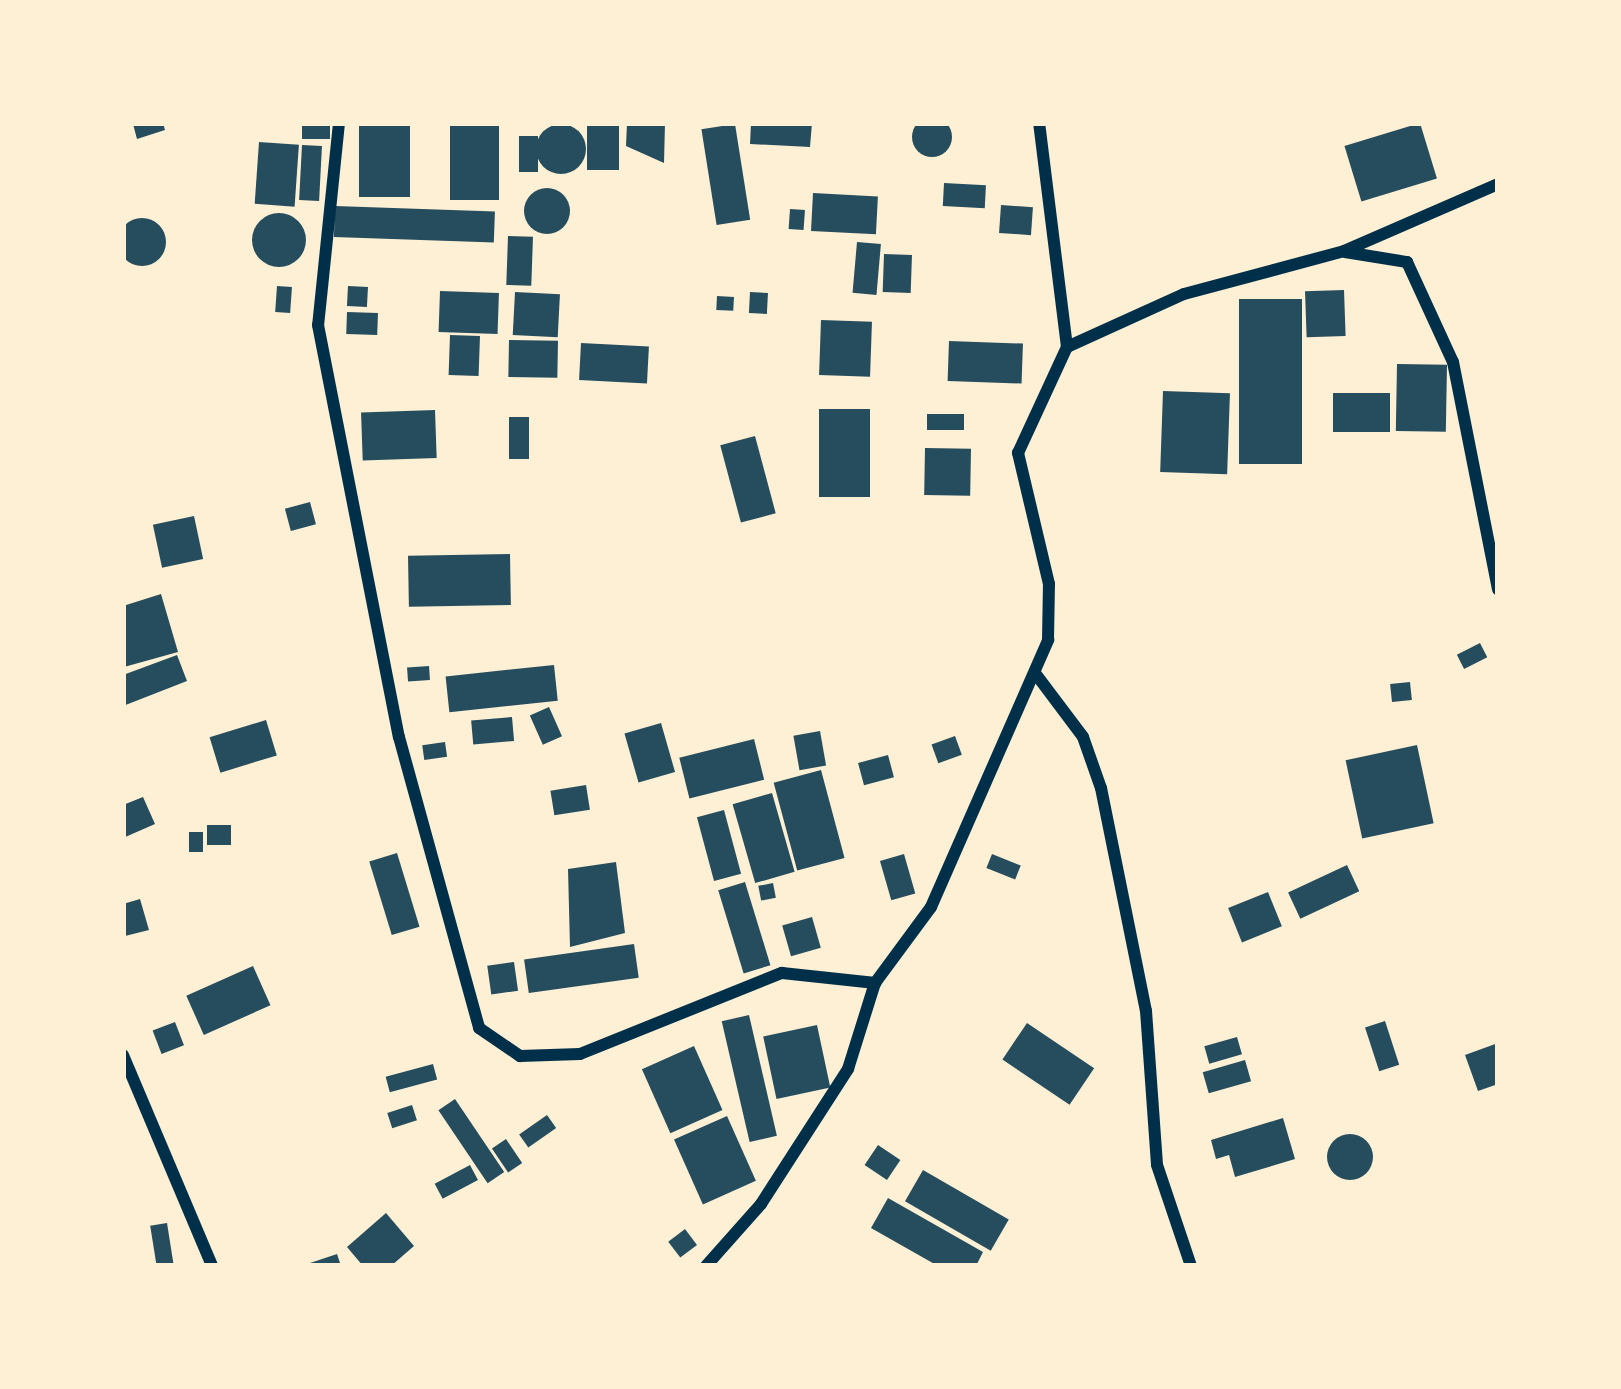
<!DOCTYPE html>
<style>
body{margin:0}
#map{position:relative;width:1621px;height:1389px;overflow:hidden;background:#fdf0d5;font-family:Montserrat,sans-serif}
div>[style]{position:absolute}
.building>*{inset:0;background:#264d5e;transform-origin:0 0}
.round{border-radius:50%}
.minor>*{height:12px;margin:-6px;padding:0 6px;transform-origin:6px;border-radius:6px;background:#003049}
span{translate:-50% -50%;white-space:nowrap;text-align:center;line-height:1.15;-webkit-text-stroke:9px #fdf0d5;paint-order:stroke}
.frame{position:absolute;inset:0;border:126px solid #fdf0d5;pointer-events:none}
</style>
<div id="map">
<div class="building">
<div class="round" style="left:912px;top:117px;width:40px;height:40px"></div>
<div style="clip-path:polygon(163px 123px,165px 130px,137px 139px,133px 124px)"></div>
<div style="left:302px;top:123px;width:28px;height:16px"></div>
<div style="left:359px;top:123px;width:51px;height:74px"></div>
<div style="left:450px;top:123px;width:49px;height:77px"></div>
<div style="left:587px;top:123px;width:32px;height:47px"></div>
<div style="clip-path:polygon(627px 123px,665px 123px,664px 163px,626px 146px)"></div>
<div style="clip-path:polygon(751px 123px,812px 123px,810px 147px,750px 144px)"></div>
<div style="left:1420px;top:123px;width:58px;height:79px;rotate:73deg"></div>
<div class="round" style="left:536px;top:124px;width:50px;height:50px"></div>
<div style="left:735px;top:124px;width:97px;height:34px;rotate:81deg"></div>
<div style="left:519px;top:136px;width:19px;height:36px"></div>
<div style="left:259px;top:142px;width:40px;height:62px;rotate:4deg"></div>
<div style="left:302px;top:145px;width:20px;height:55px;rotate:3deg"></div>
<div style="left:944px;top:183px;width:42px;height:23px;rotate:3deg"></div>
<div class="round" style="left:524px;top:188px;width:46px;height:46px"></div>
<div style="left:813px;top:193px;width:65px;height:38px;rotate:3deg"></div>
<div style="left:1001px;top:205px;width:32px;height:28px;rotate:4deg"></div>
<div style="left:335px;top:206px;width:160px;height:31px;rotate:2deg"></div>
<div style="left:790px;top:209px;width:15px;height:20px;rotate:4deg"></div>
<div class="round" style="left:252px;top:213px;width:54px;height:54px"></div>
<div class="round" style="left:118px;top:218px;width:48px;height:48px"></div>
<div style="left:508px;top:236px;width:25px;height:49px;rotate:2deg"></div>
<div style="left:857px;top:242px;width:24px;height:51px;rotate:5deg"></div>
<div style="left:884px;top:254px;width:28px;height:38px;rotate:2deg"></div>
<div style="left:277px;top:286px;width:15px;height:26px;rotate:4deg"></div>
<div style="left:348px;top:286px;width:20px;height:20px;rotate:3deg"></div>
<div style="left:1344px;top:290px;width:46px;height:39px;rotate:88deg"></div>
<div style="left:440px;top:291px;width:59px;height:41px;rotate:2deg"></div>
<div style="left:515px;top:292px;width:45px;height:43px;rotate:3deg"></div>
<div style="left:750px;top:292px;width:18px;height:21px;rotate:3deg"></div>
<div style="left:717px;top:296px;width:17px;height:14px;rotate:3deg"></div>
<div style="left:1239px;top:299px;width:63px;height:165px"></div>
<div style="left:347px;top:312px;width:31px;height:22px;rotate:2deg"></div>
<div style="left:821px;top:320px;width:51px;height:55px;rotate:2deg"></div>
<div style="left:450px;top:335px;width:30px;height:40px;rotate:2deg"></div>
<div style="left:509px;top:340px;width:49px;height:37px;rotate:1deg"></div>
<div style="left:949px;top:341px;width:74px;height:40px;rotate:2deg"></div>
<div style="left:581px;top:343px;width:68px;height:37px;rotate:3deg"></div>
<div style="left:1397px;top:364px;width:50px;height:67px;rotate:1deg"></div>
<div style="left:1163px;top:391px;width:67px;height:81px;rotate:2deg"></div>
<div style="left:1333px;top:393px;width:57px;height:39px"></div>
<div style="left:870px;top:409px;width:88px;height:51px;rotate:90deg"></div>
<div style="left:435px;top:410px;width:48px;height:74px;rotate:88deg"></div>
<div style="left:927px;top:414px;width:37px;height:16px"></div>
<div style="left:509px;top:417px;width:20px;height:42px"></div>
<div style="left:755px;top:436px;width:80px;height:36px;rotate:75deg"></div>
<div style="left:925px;top:448px;width:46px;height:47px;rotate:1deg"></div>
<div style="left:310px;top:502px;width:23px;height:26px;rotate:75deg"></div>
<div style="left:194px;top:516px;width:44px;height:42px;rotate:78deg"></div>
<div style="left:510px;top:554px;width:51px;height:102px;rotate:89deg"></div>
<div style="clip-path:polygon(161px 594px,178px 652px,124px 667px,123px 606px)"></div>
<div style="left:1480px;top:643px;width:16px;height:26px;rotate:63deg"></div>
<div style="clip-path:polygon(177px 655px,187px 681px,123px 706px,123px 675px)"></div>
<div style="left:554px;top:665px;width:36px;height:109px;rotate:84deg"></div>
<div style="left:429px;top:666px;width:14px;height:22px;rotate:86deg"></div>
<div style="left:1410px;top:682px;width:18px;height:20px;rotate:84deg"></div>
<div style="left:549px;top:707px;width:32px;height:21px;rotate:66deg"></div>
<div style="left:512px;top:717px;width:24px;height:41px;rotate:85deg"></div>
<div style="left:266px;top:720px;width:37px;height:59px;rotate:73deg"></div>
<div style="left:661px;top:723px;width:51px;height:38px;rotate:74deg"></div>
<div style="left:820px;top:731px;width:35px;height:27px;rotate:80deg"></div>
<div style="left:955px;top:736px;width:20px;height:25px;rotate:70deg"></div>
<div style="left:754px;top:739px;width:42px;height:77px;rotate:76deg"></div>
<div style="left:445px;top:742px;width:15px;height:23px;rotate:82deg"></div>
<div style="left:1417px;top:745px;width:80px;height:73px;rotate:78deg"></div>
<div style="left:888px;top:755px;width:23px;height:31px;rotate:75deg"></div>
<div style="left:821px;top:770px;width:91px;height:49px;rotate:75deg"></div>
<div style="left:586px;top:785px;width:25px;height:36px;rotate:81deg"></div>
<div style="left:772px;top:793px;width:82px;height:41px;rotate:74deg"></div>
<div style="clip-path:polygon(143px 797px,155px 824px,123px 838px,123px 805px)"></div>
<div style="left:724px;top:810px;width:66px;height:28px;rotate:75deg"></div>
<div style="left:231px;top:825px;width:20px;height:24px;rotate:90deg"></div>
<div style="left:189px;top:832px;width:14px;height:20px"></div>
<div style="left:397px;top:853px;width:77px;height:29px;rotate:73deg"></div>
<div style="left:904px;top:854px;width:41px;height:25px;rotate:74deg"></div>
<div style="left:992px;top:854px;width:31px;height:15px;rotate:22deg"></div>
<div style="clip-path:polygon(616px 862px,625px 933px,570px 947px,568px 869px)"></div>
<div style="left:1347px;top:865px;width:29px;height:65px;rotate:65deg"></div>
<div style="left:745px;top:882px;width:87px;height:28px;rotate:73deg"></div>
<div style="left:773px;top:883px;width:15px;height:15px;rotate:79deg"></div>
<div style="left:1268px;top:892px;width:37px;height:43px;rotate:68deg"></div>
<div style="clip-path:polygon(140px 899px,149px 930px,125px 936px,123px 904px)"></div>
<div style="left:812px;top:917px;width:32px;height:31px;rotate:74deg"></div>
<div style="left:634px;top:944px;width:34px;height:111px;rotate:82deg"></div>
<div style="left:514px;top:962px;width:29px;height:27px;rotate:82deg"></div>
<div style="left:253px;top:966px;width:43px;height:73px;rotate:66deg"></div>
<div style="left:749px;top:1015px;width:124px;height:28px;rotate:77deg"></div>
<div style="left:1385px;top:1021px;width:46px;height:21px;rotate:72deg"></div>
<div style="left:175px;top:1022px;width:25px;height:24px;rotate:69deg"></div>
<div style="left:1027px;top:1023px;width:81px;height:44px;rotate:34deg"></div>
<div style="left:817px;top:1025px;width:64px;height:55px;rotate:78deg"></div>
<div style="left:1237px;top:1037px;width:18px;height:34px;rotate:74deg"></div>
<div style="clip-path:polygon(1498px 1043px,1498px 1084px,1478px 1091px,1465px 1055px)"></div>
<div style="left:694px;top:1046px;width:70px;height:57px;rotate:66deg"></div>
<div style="left:1245px;top:1060px;width:22px;height:44px;rotate:74deg"></div>
<div style="left:433px;top:1064px;width:16px;height:49px;rotate:75deg"></div>
<div style="left:455px;top:1099px;width:88px;height:20px;rotate:56deg"></div>
<div style="left:412px;top:1105px;width:16px;height:26px;rotate:72deg"></div>
<div style="left:547px;top:1115px;width:16px;height:34px;rotate:55deg"></div>
<div style="left:727px;top:1116px;width:71px;height:58px;rotate:66deg"></div>
<div style="clip-path:polygon(1283px 1118px,1295px 1159px,1235px 1177px,1229px 1155px,1216px 1159px,1211px 1140px)"></div>
<div class="round" style="left:1327px;top:1134px;width:46px;height:46px"></div>
<div style="left:506px;top:1139px;width:29px;height:17px;rotate:56deg"></div>
<div style="left:878px;top:1145px;width:27px;height:24px;rotate:34deg"></div>
<div style="left:470px;top:1165px;width:17px;height:40px;rotate:62deg"></div>
<div style="left:923px;top:1170px;width:99px;height:36px;rotate:30deg"></div>
<div style="clip-path:polygon(888px 1198px,983px 1252px,976px 1266px,938px 1266px,871px 1228px)"></div>
<div style="clip-path:polygon(386px 1213px,414px 1246px,391px 1266px,363px 1266px,347px 1247px)"></div>
<div style="left:167px;top:1223px;width:44px;height:17px;rotate:81deg"></div>
<div style="left:685px;top:1229px;width:20px;height:21px;rotate:53deg"></div>
<div style="clip-path:polygon(337px 1254px,341px 1266px,304px 1266px,304px 1265px)"></div>
</div>
<div class="minor">
<div style="left:339px;top:123px;width:203px;rotate:95.9deg"></div>
<div style="left:318px;top:325px;width:420px;rotate:78.9deg"></div>
<div style="left:399px;top:737px;width:302px;rotate:74.6deg"></div>
<div style="left:479px;top:1028px;width:50px;rotate:34.3deg"></div>
<div style="left:520px;top:1056px;width:60px;rotate:-1.9deg"></div>
<div style="left:580px;top:1054px;width:218px;rotate:-21.9deg"></div>
<div style="left:782px;top:973px;width:94px;rotate:6.1deg"></div>
<div style="left:1345px;top:252px;width:63px;rotate:9.2deg"></div>
<div style="left:1407px;top:262px;width:110px;rotate:65.3deg"></div>
<div style="left:1453px;top:362px;width:232px;rotate:78.8deg"></div>
<div style="left:1067px;top:347px;width:128px;rotate:-24.4deg"></div>
<div style="left:1184px;top:294px;width:166px;rotate:-15deg"></div>
<div style="left:1344px;top:251px;width:168px;rotate:-23.5deg"></div>
<div style="left:1035px;top:673px;width:80px;rotate:53.1deg"></div>
<div style="left:1083px;top:737px;width:54px;rotate:70.6deg"></div>
<div style="left:1101px;top:788px;width:227px;rotate:78.6deg"></div>
<div style="left:1146px;top:1011px;width:154px;rotate:85.9deg"></div>
<div style="left:1157px;top:1165px;width:107px;rotate:71.4deg"></div>
<div style="left:123px;top:1055px;width:229px;rotate:67.1deg"></div>
<div style="left:706px;top:1266px;width:83px;rotate:-48.4deg"></div>
<div style="left:761px;top:1204px;width:161px;rotate:-57.2deg"></div>
<div style="left:848px;top:1069px;width:90px;rotate:-72.6deg"></div>
<div style="left:875px;top:983px;width:94px;rotate:-53.6deg"></div>
<div style="left:931px;top:907px;width:292px;rotate:-66.3deg"></div>
<div style="left:1048px;top:640px;width:56px;rotate:-89deg"></div>
<div style="left:1049px;top:584px;width:135px;rotate:-103.3deg"></div>
<div style="left:1018px;top:453px;width:117px;rotate:-65.2deg"></div>
<div style="left:1067px;top:347px;width:226px;rotate:-97.1deg"></div>
</div>
<div class="frame"></div>
</div>
